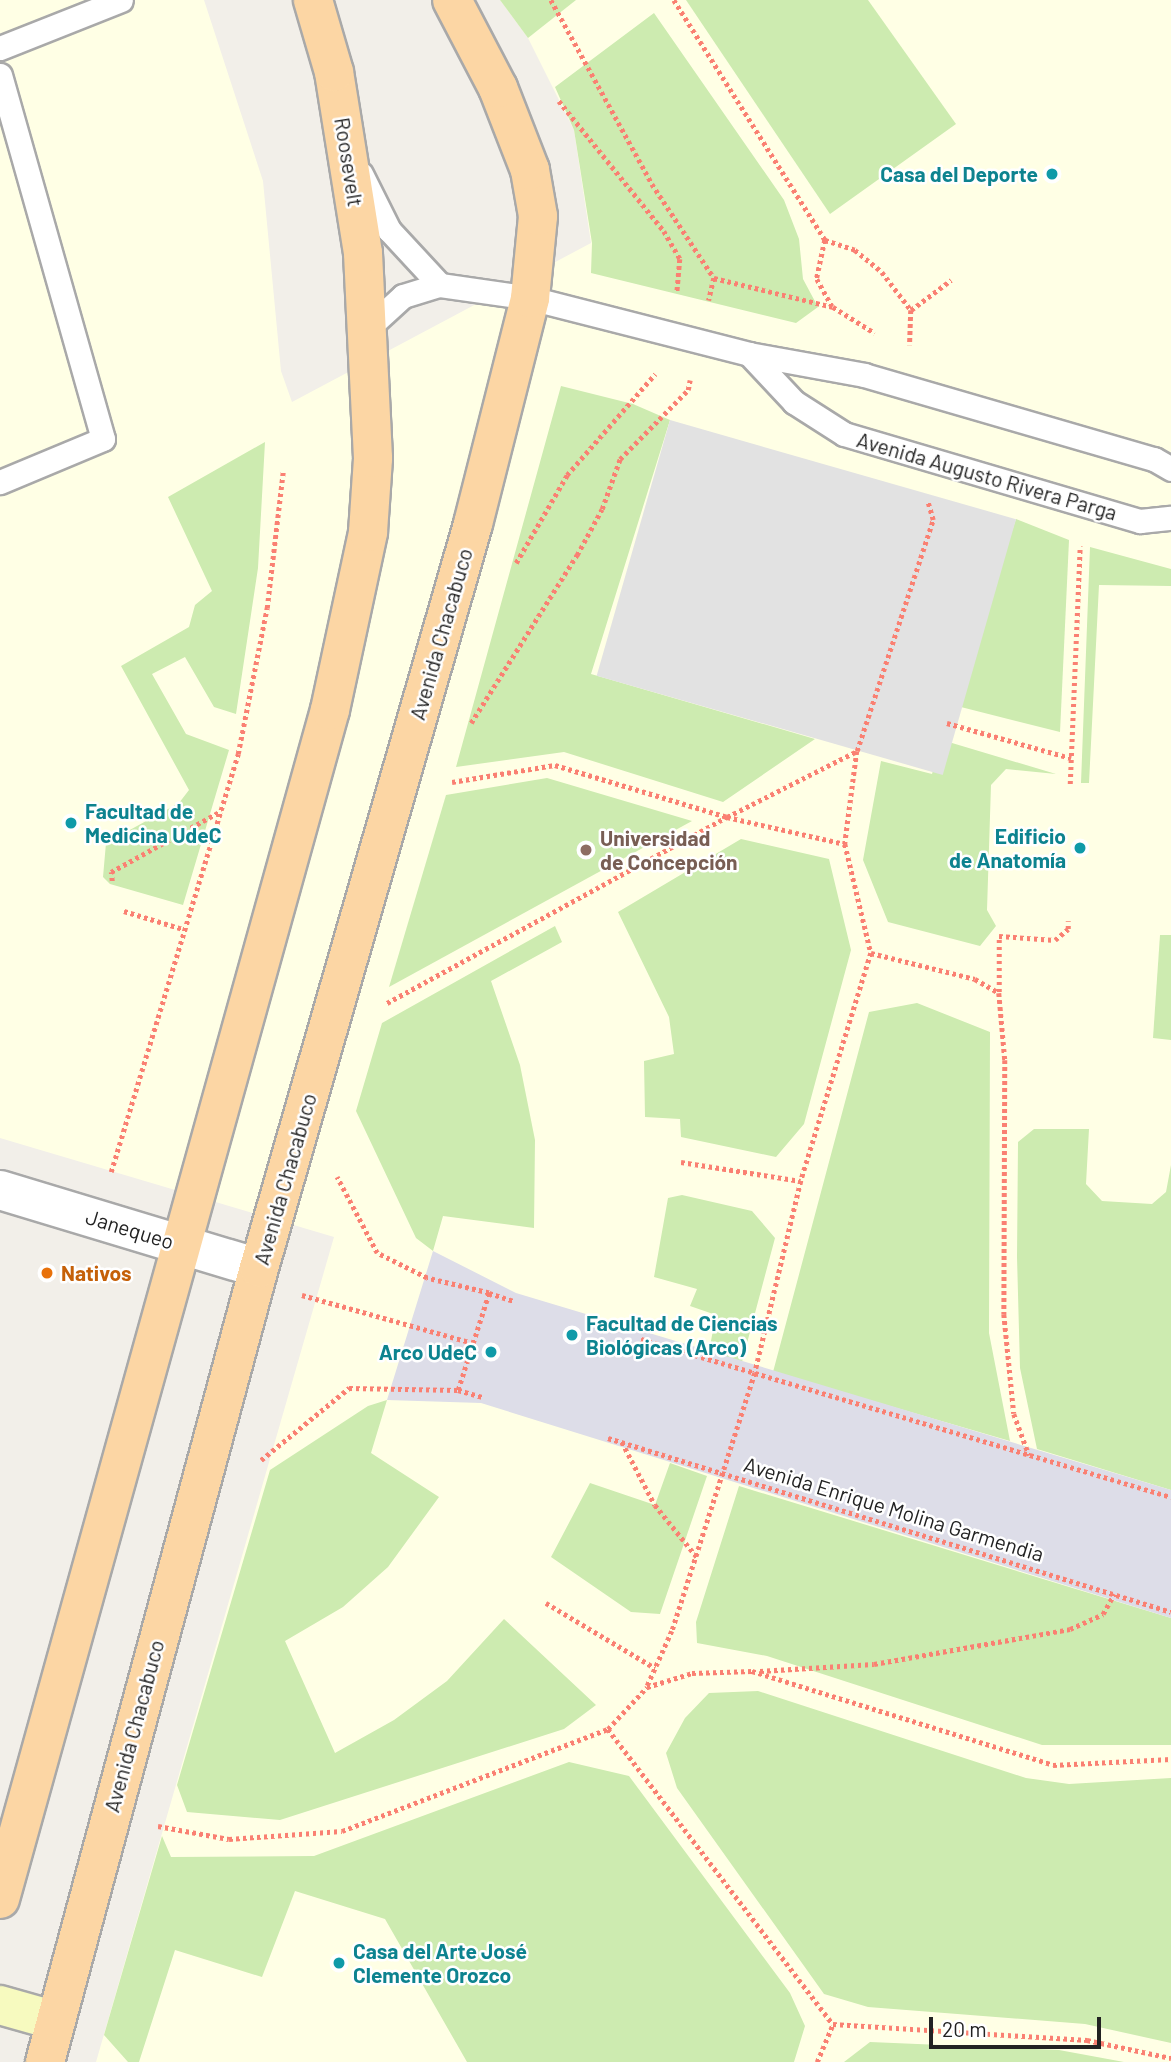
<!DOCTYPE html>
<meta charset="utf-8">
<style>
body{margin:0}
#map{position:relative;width:1171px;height:2062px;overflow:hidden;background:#f2efe9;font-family:Barlow,sans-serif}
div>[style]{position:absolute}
.education>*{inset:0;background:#ffffe5}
.grass>*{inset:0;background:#cdebb0}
.parking>*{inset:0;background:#e2e2e2;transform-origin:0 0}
.plaza>*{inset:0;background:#dddde8}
.path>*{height:4.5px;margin-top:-2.25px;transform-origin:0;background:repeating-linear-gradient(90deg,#fa8072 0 3.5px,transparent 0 7px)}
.roads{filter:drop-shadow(2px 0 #a9a9a9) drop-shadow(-2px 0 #a9a9a9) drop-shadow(0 2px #a9a9a9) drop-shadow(0 -2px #a9a9a9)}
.service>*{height:23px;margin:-11.5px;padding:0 11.5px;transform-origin:11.5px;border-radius:11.5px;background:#fff}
.tertiary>*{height:38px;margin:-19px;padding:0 19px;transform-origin:19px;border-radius:19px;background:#fff}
.secondary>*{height:38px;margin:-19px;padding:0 19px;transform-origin:19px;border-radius:19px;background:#f7fabf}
.primary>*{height:38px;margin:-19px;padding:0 19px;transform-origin:19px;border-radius:19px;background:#fcd6a4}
.dots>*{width:19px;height:19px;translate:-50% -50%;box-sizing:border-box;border:4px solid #fff;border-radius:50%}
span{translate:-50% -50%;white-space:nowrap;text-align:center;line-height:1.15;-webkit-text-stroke:5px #fff;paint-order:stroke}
.street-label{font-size:21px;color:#222}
.culture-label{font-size:21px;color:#0d838f;font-weight:700}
.right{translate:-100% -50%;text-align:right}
.left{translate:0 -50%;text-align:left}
.education-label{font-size:21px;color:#785e54;font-weight:700}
.food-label{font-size:21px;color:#c56008;font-weight:700}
.scale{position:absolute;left:929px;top:2017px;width:172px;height:32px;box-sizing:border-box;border:4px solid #222;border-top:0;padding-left:9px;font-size:21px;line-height:24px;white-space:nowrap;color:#222;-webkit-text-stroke:5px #fff;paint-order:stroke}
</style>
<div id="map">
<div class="education">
<div style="clip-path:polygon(0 0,204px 0,263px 181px,281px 371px,292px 402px,591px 243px,574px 130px,528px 38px,500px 0,1171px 0,1171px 2062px,96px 2062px,334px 1237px,0 1138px)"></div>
</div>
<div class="grass">
<div style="clip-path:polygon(500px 0,576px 0,528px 38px)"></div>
<div style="clip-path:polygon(686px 0,868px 0,956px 124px,830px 214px)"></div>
<div style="clip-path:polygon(654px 13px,784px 200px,799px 239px,803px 279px,818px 307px,796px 323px,591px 273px,592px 243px,574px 130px,555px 87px)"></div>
<div style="clip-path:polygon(561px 386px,633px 404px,670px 420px,591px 674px,815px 739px,723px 802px,564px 752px,456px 767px)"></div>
<div style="clip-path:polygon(265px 442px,258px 568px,236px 714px,214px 707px,185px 657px,152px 674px,186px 734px,229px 750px,183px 905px,110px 884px,103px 877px,106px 843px,179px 803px,189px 790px,121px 666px,189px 627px,195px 605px,212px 591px,168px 497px)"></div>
<div style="clip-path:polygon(1016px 519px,1069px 540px,1060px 732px,953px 705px)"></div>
<div style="clip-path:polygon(1090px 547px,1171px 569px,1171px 586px,1099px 585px,1089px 783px,1081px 783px)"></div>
<div style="clip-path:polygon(942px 740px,1056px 774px,1006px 769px,991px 785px,987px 910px,996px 926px,980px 946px,888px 922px,863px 860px,881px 761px,932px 774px)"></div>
<div style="clip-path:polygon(547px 778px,692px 821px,389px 987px,446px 795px)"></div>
<div style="clip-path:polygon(741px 839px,829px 859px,851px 950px,804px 1124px,776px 1157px,681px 1137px,680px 1119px,645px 1117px,644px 1061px,674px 1054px,669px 1017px,618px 912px)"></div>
<div style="clip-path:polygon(555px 926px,562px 942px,491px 981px,520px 1065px,535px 1140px,534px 1228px,443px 1216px,433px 1251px,416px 1238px,356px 1111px,382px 1023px)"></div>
<div style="clip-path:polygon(1160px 935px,1171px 935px,1171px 1040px,1153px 1038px)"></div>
<div style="clip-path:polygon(917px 1003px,990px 1032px,989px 1333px,1010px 1441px,773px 1372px,869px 1012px)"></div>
<div style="clip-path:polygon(1034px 1129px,1089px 1129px,1086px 1184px,1102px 1201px,1152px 1204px,1166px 1192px,1171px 1165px,1171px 1490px,1037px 1449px,1020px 1368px,1017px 1257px,1018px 1142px)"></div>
<div style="clip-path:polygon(682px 1195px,752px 1211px,775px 1238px,742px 1362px,709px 1351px,716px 1315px,690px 1306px,697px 1289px,654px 1277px,668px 1198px)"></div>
<div style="clip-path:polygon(387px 1400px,371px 1453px,439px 1497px,388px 1567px,343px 1607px,285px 1641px,335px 1753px,394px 1720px,447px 1681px,504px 1619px,596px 1705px,564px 1729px,280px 1820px,187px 1812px,177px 1785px,270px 1470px,368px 1406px)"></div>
<div style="clip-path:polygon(670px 1463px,707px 1476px,660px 1614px,631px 1612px,551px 1557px,590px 1483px,655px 1505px)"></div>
<div style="clip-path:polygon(739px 1486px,1171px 1618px,1171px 1745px,1042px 1745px,767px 1656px,697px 1643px,696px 1622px)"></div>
<div style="clip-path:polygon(758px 1691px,1026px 1778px,1069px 1784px,1171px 1778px,1171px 2043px,1085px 2024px,868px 2007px,824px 1994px,677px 1788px,666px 1753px,685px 1718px,709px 1693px)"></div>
<div style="clip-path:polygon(569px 1762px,629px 1776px,790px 1993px,805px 2026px,794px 2062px,467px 2062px,385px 1919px,295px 1891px,262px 1977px,175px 1950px,139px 2062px,128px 2062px,104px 2035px,162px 1836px,171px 1857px,314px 1856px)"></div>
<div style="clip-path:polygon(870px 2042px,1059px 2050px,1124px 2062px,844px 2062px)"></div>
</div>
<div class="parking">
<div style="left:670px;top:420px;width:360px;height:266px;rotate:16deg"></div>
</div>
<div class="plaza">
<div style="clip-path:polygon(433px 1251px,516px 1293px,1171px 1490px,1171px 1618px,481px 1403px,387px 1400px)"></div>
</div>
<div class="path">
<div style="left:551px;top:0;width:210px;rotate:61.2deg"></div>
<div style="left:652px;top:184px;width:113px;rotate:56.6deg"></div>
<div style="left:714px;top:278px;width:23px;rotate:103deg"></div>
<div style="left:674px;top:0;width:284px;rotate:57.8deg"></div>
<div style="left:825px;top:240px;width:40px;rotate:102deg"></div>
<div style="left:817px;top:279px;width:31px;rotate:61deg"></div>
<div style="left:559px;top:101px;width:167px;rotate:51.1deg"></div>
<div style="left:664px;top:231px;width:32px;rotate:60deg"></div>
<div style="left:680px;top:259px;width:33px;rotate:95deg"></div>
<div style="left:825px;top:240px;width:32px;rotate:18deg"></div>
<div style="left:855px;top:250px;width:35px;rotate:39deg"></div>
<div style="left:882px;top:272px;width:48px;rotate:52.7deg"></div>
<div style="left:911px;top:310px;width:35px;rotate:92deg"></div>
<div style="left:714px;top:278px;width:122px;rotate:13.7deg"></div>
<div style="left:833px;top:307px;width:49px;rotate:31.8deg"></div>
<div style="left:911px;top:310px;width:50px;rotate:-36.9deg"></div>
<div style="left:516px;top:563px;width:102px;rotate:-59.9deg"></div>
<div style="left:567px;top:475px;width:134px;rotate:-48.9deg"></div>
<div style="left:471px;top:723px;width:199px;rotate:-57.8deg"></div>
<div style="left:577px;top:555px;width:52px;rotate:-61.5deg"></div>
<div style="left:602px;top:509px;width:53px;rotate:-70.2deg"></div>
<div style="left:620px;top:459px;width:97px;rotate:-45.4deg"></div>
<div style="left:688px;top:390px;width:10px;rotate:-79deg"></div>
<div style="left:947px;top:723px;width:129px;rotate:15.8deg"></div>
<div style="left:857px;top:751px;width:243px;rotate:-71.8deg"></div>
<div style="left:933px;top:520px;width:18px;rotate:-106deg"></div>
<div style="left:452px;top:782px;width:104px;rotate:-9.4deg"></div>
<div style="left:555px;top:765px;width:180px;rotate:16.8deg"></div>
<div style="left:727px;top:817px;width:121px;rotate:12.9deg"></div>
<div style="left:845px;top:844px;width:112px;rotate:76.6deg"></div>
<div style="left:871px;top:953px;width:239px;rotate:107.1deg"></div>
<div style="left:801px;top:1181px;width:197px;rotate:103.5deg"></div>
<div style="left:755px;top:1373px;width:271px;rotate:107.8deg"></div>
<div style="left:672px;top:1631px;width:61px;rotate:114.1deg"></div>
<div style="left:1070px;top:784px;width:238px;rotate:-87.6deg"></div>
<div style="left:112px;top:881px;width:9px;rotate:-96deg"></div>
<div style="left:111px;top:872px;width:126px;rotate:-29deg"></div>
<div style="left:124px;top:911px;width:62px;rotate:17deg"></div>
<div style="left:871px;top:953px;width:107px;rotate:14deg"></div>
<div style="left:975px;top:979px;width:28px;rotate:30deg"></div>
<div style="left:999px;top:993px;width:67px;rotate:84.9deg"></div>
<div style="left:1005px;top:1060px;width:254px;rotate:90.2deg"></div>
<div style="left:1004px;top:1314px;width:100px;rotate:84.3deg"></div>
<div style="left:1014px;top:1414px;width:44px;rotate:69.9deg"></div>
<div style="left:999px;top:992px;width:56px;rotate:-90deg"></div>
<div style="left:999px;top:936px;width:56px;rotate:4.1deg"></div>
<div style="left:1055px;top:940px;width:17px;rotate:-40deg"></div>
<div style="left:1068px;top:929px;width:8px;rotate:-90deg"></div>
<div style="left:387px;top:1003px;width:388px;rotate:-28.7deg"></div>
<div style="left:727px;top:817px;width:146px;rotate:-26.9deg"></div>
<div style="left:857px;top:751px;width:94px;rotate:97.4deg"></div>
<div style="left:681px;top:1162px;width:121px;rotate:9deg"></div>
<div style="left:111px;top:1172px;width:437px;rotate:-73.1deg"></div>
<div style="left:238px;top:754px;width:149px;rotate:-78.8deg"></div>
<div style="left:267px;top:608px;width:138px;rotate:-83.3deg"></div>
<div style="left:489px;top:1293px;width:25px;rotate:18deg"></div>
<div style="left:302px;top:1295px;width:178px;rotate:15.7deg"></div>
<div style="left:641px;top:1339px;width:553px;rotate:16.6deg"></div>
<div style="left:458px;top:1390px;width:26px;rotate:16deg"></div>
<div style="left:608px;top:1438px;width:589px;rotate:17.17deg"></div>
<div style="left:622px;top:1442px;width:71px;rotate:62.4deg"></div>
<div style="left:655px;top:1505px;width:67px;rotate:51.1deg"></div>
<div style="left:261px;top:1460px;width:114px;rotate:-39.3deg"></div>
<div style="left:349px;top:1388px;width:109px;rotate:1.1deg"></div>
<div style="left:458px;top:1390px;width:102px;rotate:-72.3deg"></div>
<div style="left:489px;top:1293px;width:64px;rotate:-166.4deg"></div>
<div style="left:427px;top:1278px;width:56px;rotate:-153.4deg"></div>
<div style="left:377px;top:1253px;width:86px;rotate:-117.8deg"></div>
<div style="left:546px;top:1603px;width:127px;rotate:30.8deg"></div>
<div style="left:760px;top:1671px;width:114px;rotate:-3.5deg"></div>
<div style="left:874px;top:1664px;width:199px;rotate:-10.1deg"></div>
<div style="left:1070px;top:1629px;width:36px;rotate:-24deg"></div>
<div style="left:1103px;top:1614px;width:23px;rotate:-61deg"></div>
<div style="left:608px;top:1729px;width:371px;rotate:52.7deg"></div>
<div style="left:833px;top:2024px;width:255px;rotate:3.6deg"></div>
<div style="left:1087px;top:2040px;width:86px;rotate:12.1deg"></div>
<div style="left:158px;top:1826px;width:72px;rotate:10.4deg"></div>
<div style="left:229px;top:1839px;width:113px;rotate:-4deg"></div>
<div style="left:342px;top:1831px;width:285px;rotate:-21deg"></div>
<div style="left:608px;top:1729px;width:57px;rotate:-47.1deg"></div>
<div style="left:647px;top:1687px;width:47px;rotate:-17.3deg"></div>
<div style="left:692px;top:1673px;width:60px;rotate:-1.9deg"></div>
<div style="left:752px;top:1671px;width:315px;rotate:17.3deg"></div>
<div style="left:1053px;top:1765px;width:118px;rotate:-2.9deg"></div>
<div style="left:817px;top:2062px;width:41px;rotate:-67.2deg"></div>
</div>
<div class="roads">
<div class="service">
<div style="left:0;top:48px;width:130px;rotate:-21.6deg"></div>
<div style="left:0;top:75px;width:378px;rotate:74.2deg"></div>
<div style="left:103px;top:439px;width:112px;rotate:157.3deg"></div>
<div style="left:361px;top:174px;width:63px;rotate:63.4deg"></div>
<div style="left:389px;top:230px;width:75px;rotate:47.2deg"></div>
<div style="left:369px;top:327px;width:46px;rotate:-42.4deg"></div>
<div style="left:403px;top:296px;width:39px;rotate:-17deg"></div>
<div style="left:440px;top:285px;width:91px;rotate:8.2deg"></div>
<div style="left:530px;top:298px;width:226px;rotate:14.3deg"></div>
<div style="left:749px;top:354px;width:117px;rotate:10.3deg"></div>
<div style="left:864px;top:375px;width:302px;rotate:16.2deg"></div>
<div style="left:1154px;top:459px;width:20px;rotate:30deg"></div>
<div style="left:749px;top:354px;width:66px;rotate:46.8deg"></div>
<div style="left:794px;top:402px;width:59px;rotate:32.6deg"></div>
<div style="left:844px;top:434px;width:309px;rotate:16.4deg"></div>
<div style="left:1140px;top:521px;width:31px;rotate:-6deg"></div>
</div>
<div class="tertiary">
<div style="left:0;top:1190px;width:270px;rotate:16.8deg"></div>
</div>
<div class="secondary">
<div style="left:0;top:2005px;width:58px;rotate:15.9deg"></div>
</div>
<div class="primary">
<div style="left:0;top:1899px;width:1234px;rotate:-74.49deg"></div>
<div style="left:330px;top:710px;width:182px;rotate:-77.9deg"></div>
<div style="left:368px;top:532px;width:74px;rotate:-86.1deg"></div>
<div style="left:373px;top:458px;width:205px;rotate:-92.8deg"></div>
<div style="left:363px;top:253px;width:183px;rotate:-99.1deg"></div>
<div style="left:334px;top:72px;width:75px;rotate:-106.3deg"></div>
<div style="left:45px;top:2062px;width:822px;rotate:-74.92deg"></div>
<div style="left:259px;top:1268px;width:774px;rotate:-73.95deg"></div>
<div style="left:473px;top:524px;width:233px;rotate:-75.8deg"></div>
<div style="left:530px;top:298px;width:82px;rotate:-84.4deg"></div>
<div style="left:538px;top:216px;width:47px;rotate:-99.9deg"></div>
<div style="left:530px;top:170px;width:88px;rotate:-111.3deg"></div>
<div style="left:498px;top:88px;width:99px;rotate:-117.6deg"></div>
</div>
</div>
<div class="dots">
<div style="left:1052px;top:174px;background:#0f9aa8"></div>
<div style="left:71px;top:823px;background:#0f9aa8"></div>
<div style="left:1080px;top:848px;background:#0f9aa8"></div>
<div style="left:586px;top:850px;background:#8d6e63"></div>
<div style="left:47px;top:1273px;background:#e8710a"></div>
<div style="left:572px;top:1335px;background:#0f9aa8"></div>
<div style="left:491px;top:1352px;background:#0f9aa8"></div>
<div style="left:339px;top:1963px;background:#0f9aa8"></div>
</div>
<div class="street-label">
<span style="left:349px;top:162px;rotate:81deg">Roosevelt</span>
<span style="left:987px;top:476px;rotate:16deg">Avenida Augusto Rivera Parga</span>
<span style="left:441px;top:634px;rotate:-74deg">Avenida Chacabuco</span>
<span style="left:285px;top:1179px;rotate:-74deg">Avenida Chacabuco</span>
<span style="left:130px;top:1229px;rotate:17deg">Janequeo</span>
<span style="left:894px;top:1509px;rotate:17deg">Avenida Enrique Molina Garmendia</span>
<span style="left:134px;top:1726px;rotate:-75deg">Avenida Chacabuco</span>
</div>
<div class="culture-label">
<span class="right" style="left:1038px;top:174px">Casa del Deporte</span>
<span class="left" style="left:85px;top:823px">Facultad de<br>Medicina UdeC</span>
<span class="right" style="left:1066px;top:848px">Edificio<br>de Anatomía</span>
<span class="left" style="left:586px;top:1335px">Facultad de Ciencias<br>Biológicas (Arco)</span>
<span class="right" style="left:477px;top:1352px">Arco UdeC</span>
<span class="left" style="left:353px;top:1963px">Casa del Arte José<br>Clemente Orozco</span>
</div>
<div class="education-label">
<span class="left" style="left:600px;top:850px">Universidad<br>de Concepción</span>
</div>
<div class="food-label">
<span class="left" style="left:61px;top:1273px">Nativos</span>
</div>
<div class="scale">20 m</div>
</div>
